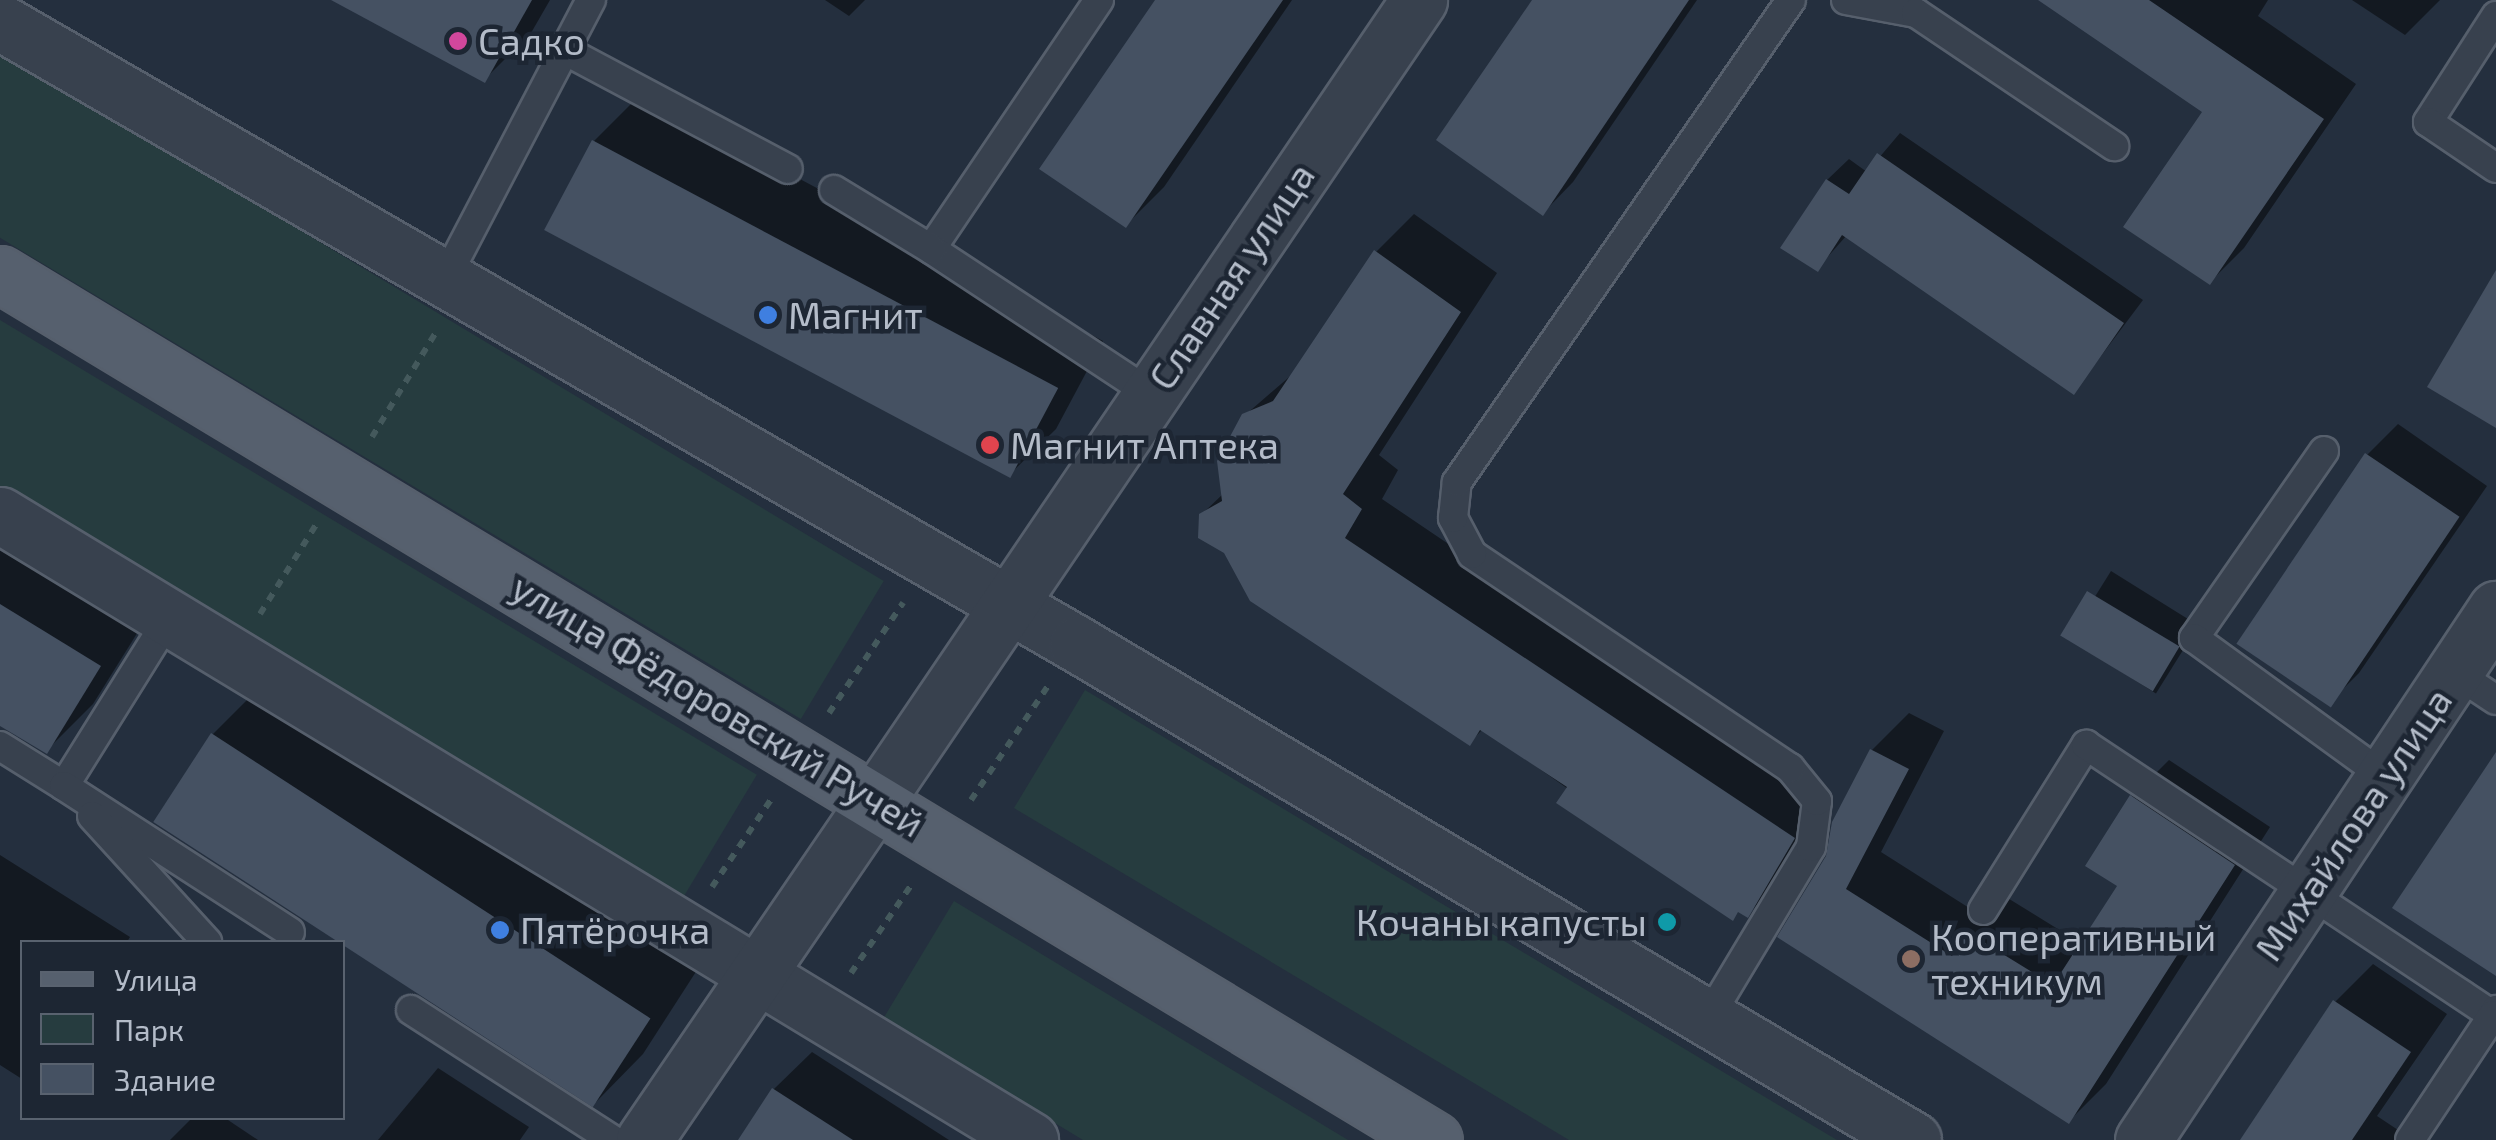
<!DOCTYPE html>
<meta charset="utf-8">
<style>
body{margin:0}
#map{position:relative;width:2496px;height:1140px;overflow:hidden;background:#242f3e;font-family:"Exo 2",sans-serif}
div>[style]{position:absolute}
.green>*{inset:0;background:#263c3f;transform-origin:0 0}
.shadow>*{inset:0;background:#0007;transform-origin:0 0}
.building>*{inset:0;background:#455162;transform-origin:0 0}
.path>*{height:6px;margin-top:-3px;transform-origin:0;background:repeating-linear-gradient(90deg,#44595c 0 8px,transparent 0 16px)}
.roads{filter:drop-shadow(2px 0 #565f6c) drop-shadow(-2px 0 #565f6c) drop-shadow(0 2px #565f6c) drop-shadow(0 -2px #565f6c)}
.service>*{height:28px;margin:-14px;padding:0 14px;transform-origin:14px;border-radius:14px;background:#38414e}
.minor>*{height:55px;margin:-27.5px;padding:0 27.5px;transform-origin:27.5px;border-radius:27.5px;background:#38414e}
.tertiary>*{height:55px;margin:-27.5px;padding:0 27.5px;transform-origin:27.5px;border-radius:27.5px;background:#38414e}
.primary>*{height:55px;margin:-27.5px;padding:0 27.5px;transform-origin:27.5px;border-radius:27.5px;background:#56606e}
.dots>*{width:28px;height:28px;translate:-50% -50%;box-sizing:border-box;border:5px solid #1d2633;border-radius:50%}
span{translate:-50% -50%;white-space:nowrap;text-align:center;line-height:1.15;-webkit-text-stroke:9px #1d2633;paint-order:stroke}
.poi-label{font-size:38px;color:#b4bcc9}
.left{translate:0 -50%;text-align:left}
.right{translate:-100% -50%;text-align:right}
.street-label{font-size:38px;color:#b4bcc9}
.legend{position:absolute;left:20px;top:940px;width:325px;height:180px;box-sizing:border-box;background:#1d2633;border:2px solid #59626f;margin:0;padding:12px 18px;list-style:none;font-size:30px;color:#b4bcc9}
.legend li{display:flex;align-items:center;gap:20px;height:50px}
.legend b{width:50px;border:2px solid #59626f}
</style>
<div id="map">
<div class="green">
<div style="left:0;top:50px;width:1031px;height:161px;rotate:31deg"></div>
<div style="left:0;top:320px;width:883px;height:160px;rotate:31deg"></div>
<div style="clip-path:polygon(1085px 690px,1837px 1140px,1569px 1140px,1014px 808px)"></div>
<div style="clip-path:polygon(954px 901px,1348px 1140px,1083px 1140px,883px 1019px)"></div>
</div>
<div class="shadow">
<div style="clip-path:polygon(336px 0,550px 0,531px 33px,484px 80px)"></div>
<div style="clip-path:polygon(825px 0,865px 0,849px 16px)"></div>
<div style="clip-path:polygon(1158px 0,1292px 0,1164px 187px,1126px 225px)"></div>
<div style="clip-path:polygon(1535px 0,1697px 0,1573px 182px,1543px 213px)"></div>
<div style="clip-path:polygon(2043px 0,2268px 0,2258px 16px,2356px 84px,2244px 248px,2210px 282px,2206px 111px)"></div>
<div style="clip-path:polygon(2352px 0,2440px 0,2405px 35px)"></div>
<div style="clip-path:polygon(641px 94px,1103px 341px,1056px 429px,1008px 476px,594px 141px)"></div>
<div style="clip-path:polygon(1900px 133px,2143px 300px,2074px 392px,1847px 235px,1817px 269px,1827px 180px,1849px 159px,1867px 172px)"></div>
<div style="clip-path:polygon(1414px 214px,1497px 273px,1379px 455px,1398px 470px,1382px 499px,1830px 802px,1785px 877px,1747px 915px,1483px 729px,1469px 743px,1226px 551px,1201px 515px,1224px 493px,1244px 416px,1295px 372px,1376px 252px)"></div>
<div style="clip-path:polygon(2398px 424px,2487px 486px,2359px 673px,2329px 703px,2367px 455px)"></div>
<div style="clip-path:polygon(0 528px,146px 619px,93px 704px,46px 751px,0 722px)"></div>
<div style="left:2111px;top:571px;width:103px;height:80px;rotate:32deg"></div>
<div style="clip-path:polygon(260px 687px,699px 967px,643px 1054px,596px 1102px,158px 821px,213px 734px)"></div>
<div style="clip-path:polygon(1909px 713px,1944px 731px,1881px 852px,1985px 918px,2006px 897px,2082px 944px,2120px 885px,2132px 797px,2169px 760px,2270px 827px,2106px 1084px,2069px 1121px,1781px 936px,1828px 857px,1872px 750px)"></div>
<div style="clip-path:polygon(0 855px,130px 937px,127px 942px,22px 942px,22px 1079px,0 1065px)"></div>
<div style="clip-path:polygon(2373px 964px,2447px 1014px,2377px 1116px,2413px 1140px,2243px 1140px,2335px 1002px)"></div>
<div style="clip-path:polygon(812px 1052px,949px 1140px,741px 1140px,774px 1089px)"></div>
<div style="clip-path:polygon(438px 1068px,529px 1127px,520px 1140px,378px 1140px)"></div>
<div style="clip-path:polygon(192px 1118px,225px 1118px,258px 1140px,170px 1140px)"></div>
</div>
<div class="building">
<div style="clip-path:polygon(331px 0,532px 0,485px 83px)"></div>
<div style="clip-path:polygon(1155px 0,1283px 0,1126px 228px,1039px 169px)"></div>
<div style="clip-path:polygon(1532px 0,1689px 0,1543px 216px,1436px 140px)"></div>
<div style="clip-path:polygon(2038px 0,2149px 0,2324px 119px,2210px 285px,2123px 227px,2202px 112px)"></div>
<div style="left:592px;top:140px;width:528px;height:102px;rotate:28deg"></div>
<div style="clip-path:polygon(1877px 153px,2124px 323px,2074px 395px,1842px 235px,1818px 272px,1780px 248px,1826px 179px,1849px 194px)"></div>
<div style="clip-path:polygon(1374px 250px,1461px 312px,1343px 494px,1362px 509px,1345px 538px,1795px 838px,1748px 918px,1738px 912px,1733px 921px,1556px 803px,1567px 787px,1480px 730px,1470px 746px,1250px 601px,1224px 553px,1198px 538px,1199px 514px,1222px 501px,1217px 461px,1242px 414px,1273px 401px)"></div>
<div style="clip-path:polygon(2496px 270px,2496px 428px,2427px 387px)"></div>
<div style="left:2365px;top:453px;width:114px;height:230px;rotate:34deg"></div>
<div style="left:2087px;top:591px;width:108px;height:52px;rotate:31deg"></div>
<div style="clip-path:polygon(0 604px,101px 666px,47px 754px,0 726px)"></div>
<div style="left:211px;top:733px;width:524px;height:106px;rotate:33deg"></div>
<div style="clip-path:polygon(1870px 749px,1909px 769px,1846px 889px,1952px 956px,1967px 932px,2053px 985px,2117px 886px,2085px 866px,2130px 795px,2235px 865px,2069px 1124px,1777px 937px,1826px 856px,1832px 822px)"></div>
<div style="clip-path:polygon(2496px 752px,2496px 976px,2392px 908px)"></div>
<div style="clip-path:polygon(2333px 1000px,2411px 1052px,2352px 1140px,2240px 1140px)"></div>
<div style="clip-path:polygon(772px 1088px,853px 1140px,738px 1140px)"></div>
</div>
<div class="path">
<div style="left:372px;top:437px;width:123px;rotate:-58.6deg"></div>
<div style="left:260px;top:614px;width:107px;rotate:-57.9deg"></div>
<div style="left:829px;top:713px;width:133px;rotate:-56.1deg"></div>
<div style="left:971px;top:800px;width:138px;rotate:-56deg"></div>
<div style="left:712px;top:887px;width:107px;rotate:-56deg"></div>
<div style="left:851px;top:973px;width:108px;rotate:-55.6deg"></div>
</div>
<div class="roads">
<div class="service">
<div style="left:1099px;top:0;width:300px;rotate:124deg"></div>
<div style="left:931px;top:249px;width:263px;rotate:33.4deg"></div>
<div style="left:1846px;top:0;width:71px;rotate:10.5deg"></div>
<div style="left:1916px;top:13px;width:239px;rotate:33.9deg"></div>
<div style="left:2496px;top:16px;width:126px;rotate:122.7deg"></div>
<div style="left:2428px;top:122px;width:82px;rotate:34.1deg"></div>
<div style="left:566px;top:51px;width:251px;rotate:28deg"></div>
<div style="left:834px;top:190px;width:114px;rotate:31.3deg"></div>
<div style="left:445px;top:279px;width:315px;rotate:-62.4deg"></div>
<div style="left:2324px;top:451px;width:228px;rotate:124.8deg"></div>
<div style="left:2194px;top:638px;width:235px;rotate:36deg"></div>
<div style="left:2454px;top:672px;width:50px;rotate:33.7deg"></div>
<div style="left:0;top:746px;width:75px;rotate:32deg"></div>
<div style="left:64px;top:786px;width:198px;rotate:-58deg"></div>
<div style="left:64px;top:786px;width:269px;rotate:32.9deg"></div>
<div style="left:92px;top:816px;width:171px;rotate:47.6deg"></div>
<div style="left:1983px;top:910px;width:195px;rotate:-58deg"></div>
<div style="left:2086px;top:745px;width:488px;rotate:33.6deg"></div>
<div style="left:2493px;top:1015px;width:6px;rotate:-59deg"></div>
<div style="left:411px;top:1010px;width:240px;rotate:32.8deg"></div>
<div style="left:1710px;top:1015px;width:196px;rotate:-59deg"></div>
<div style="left:1811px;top:847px;width:46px;rotate:-82.6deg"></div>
<div style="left:1817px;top:801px;width:43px;rotate:-129.3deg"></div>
<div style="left:1790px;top:768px;width:383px;rotate:-146.1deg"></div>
<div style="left:1472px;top:554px;width:41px;rotate:-117.8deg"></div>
<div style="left:1453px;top:518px;width:36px;rotate:-84deg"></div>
<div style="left:1457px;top:482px;width:586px;rotate:-55.28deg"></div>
<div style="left:2410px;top:1140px;width:150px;rotate:-56.4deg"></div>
</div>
<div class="minor">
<div style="left:0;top:22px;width:1244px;rotate:30.01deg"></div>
<div style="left:1077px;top:644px;width:972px;rotate:30.68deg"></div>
<div style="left:0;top:515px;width:1205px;rotate:31.25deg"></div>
<div style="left:644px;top:1140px;width:412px;rotate:-55.7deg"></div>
</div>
<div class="tertiary">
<div style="left:876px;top:800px;width:967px;rotate:-55.83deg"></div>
<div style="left:2143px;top:1140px;width:638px;rotate:-56.38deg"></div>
</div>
<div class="primary">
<div style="left:0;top:274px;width:1675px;rotate:31.13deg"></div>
</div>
</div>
<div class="dots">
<div style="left:458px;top:41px;background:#d1479c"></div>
<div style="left:768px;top:315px;background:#3f7fe0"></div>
<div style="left:990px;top:445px;background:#e0444e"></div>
<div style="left:1667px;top:922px;background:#0f9aa8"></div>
<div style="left:500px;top:930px;background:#3f7fe0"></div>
<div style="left:1911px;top:959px;background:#8d6e63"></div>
</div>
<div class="poi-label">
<span class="left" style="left:478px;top:41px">Садко</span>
<span class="left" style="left:788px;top:315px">Магнит</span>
<span class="left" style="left:1010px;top:445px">Магнит Аптека</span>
<span class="right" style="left:1647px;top:922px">Кочаны капусты</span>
<span class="left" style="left:520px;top:930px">Пятёрочка</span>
<span class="left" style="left:1931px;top:959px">Кооперативный<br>техникум</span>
</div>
<div class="street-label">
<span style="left:1231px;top:276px;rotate:-56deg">Славная улица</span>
<span style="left:718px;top:705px;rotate:31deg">улица Фёдоровский Ручей</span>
<span style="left:2353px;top:824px;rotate:-56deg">Михайлова улица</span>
</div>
<ul class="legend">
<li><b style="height:12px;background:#56606e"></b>Улица</li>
<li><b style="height:28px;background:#263c3f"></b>Парк</li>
<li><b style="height:28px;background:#455162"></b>Здание</li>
</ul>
</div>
